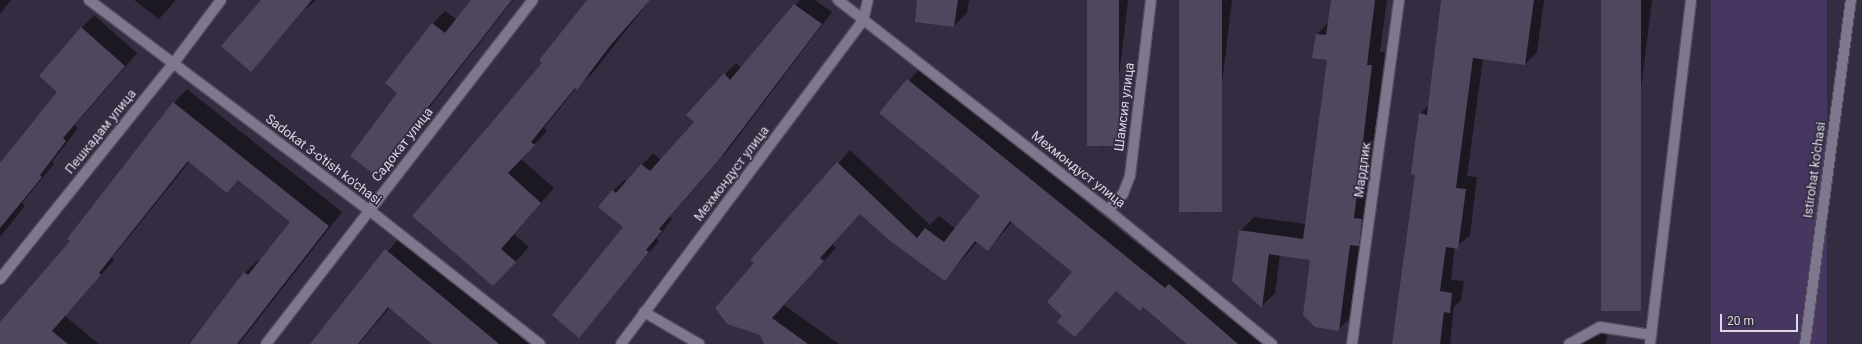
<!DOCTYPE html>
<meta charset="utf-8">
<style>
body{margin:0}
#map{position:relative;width:1862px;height:344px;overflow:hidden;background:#342d41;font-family:Roboto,sans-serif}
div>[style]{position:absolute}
.green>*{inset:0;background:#473660;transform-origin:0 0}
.shadow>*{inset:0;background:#0007}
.building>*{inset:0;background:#4f475d;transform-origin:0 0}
.roads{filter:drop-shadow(1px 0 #514b5c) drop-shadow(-1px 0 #514b5c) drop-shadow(0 1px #514b5c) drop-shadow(0 -1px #514b5c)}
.street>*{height:10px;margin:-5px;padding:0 5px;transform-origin:5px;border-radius:5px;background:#7f778e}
.secondary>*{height:10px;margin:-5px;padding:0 5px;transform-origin:5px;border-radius:5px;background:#7f778e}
span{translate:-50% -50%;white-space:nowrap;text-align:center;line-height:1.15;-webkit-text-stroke:3.5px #342d41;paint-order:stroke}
.street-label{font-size:13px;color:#dbd7e4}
.scale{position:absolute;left:1720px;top:314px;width:78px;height:18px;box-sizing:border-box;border:2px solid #dbd7e4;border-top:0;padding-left:5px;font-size:12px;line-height:14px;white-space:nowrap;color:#dbd7e4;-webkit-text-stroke:3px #342d41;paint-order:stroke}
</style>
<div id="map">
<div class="green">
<div style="left:1711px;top:0;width:116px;height:347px"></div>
</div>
<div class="shadow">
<div style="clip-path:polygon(0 0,11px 0,0 14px)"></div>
<div style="clip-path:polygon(134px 0,176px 0,159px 19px)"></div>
<div style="clip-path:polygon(264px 0,316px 0,304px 10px,251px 71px)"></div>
<div style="clip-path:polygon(472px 0,513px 0,388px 161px,375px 174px,399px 93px,433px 23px,445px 11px,457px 20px)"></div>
<div style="clip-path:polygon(589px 0,650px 0,591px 75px,576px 88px,544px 128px,547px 131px,521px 159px,554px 188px,514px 234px,529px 247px,507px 271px,413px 216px,544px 63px)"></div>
<div style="clip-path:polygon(800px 0,815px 0,832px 12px,729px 149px,670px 217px,672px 219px,657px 239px,659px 241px,579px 336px,624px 227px,613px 191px,624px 180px,626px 182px,653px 153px,661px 160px,695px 122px,725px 74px,736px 63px,741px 68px)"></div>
<div style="clip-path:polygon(918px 0,969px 0,967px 13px,954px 26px)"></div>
<div style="clip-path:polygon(1088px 0,1128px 0,1112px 138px,1101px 148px)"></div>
<div style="clip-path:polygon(1179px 0,1232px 0,1208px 203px,1197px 214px)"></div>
<div style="clip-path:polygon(1332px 0,1387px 0,1380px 52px,1385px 52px,1352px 316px,1338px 330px,1311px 259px,1280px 255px,1275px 293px,1262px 306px,1240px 231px,1254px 217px,1306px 224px,1328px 59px,1317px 34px,1329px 22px)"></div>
<div style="clip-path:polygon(1442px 0,1544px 0,1537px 52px,1525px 64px,1483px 59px,1467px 176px,1477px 177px,1470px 236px,1455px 247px,1451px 280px,1464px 281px,1461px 300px,1454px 307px,1450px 344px,1394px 344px,1417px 174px,1420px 114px,1430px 104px)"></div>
<div style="clip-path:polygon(1601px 0,1652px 0,1615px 299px,1603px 312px)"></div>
<div style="clip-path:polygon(94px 15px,137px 53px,75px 125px,78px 128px,52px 162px,54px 164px,22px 203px,25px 206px,0 237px,0 164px,58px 92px,81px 28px)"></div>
<div style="clip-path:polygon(921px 67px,1129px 237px,1178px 276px,1182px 272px,1271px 344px,1188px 344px,1144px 306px,1117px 290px,1075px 336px,1063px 316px,1074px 271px,1012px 222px,988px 250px,977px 242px,945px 280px,861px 213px,832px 244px,836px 248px,784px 305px,839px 344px,767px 344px,755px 263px,752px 260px,850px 150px,930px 225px,939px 216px,956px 229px,982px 195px,880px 113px)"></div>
<div style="clip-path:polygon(187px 89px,342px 212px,239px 344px,188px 344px,245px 273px,259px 259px,261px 261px,291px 222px,239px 179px,227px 191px,190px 161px,112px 258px,114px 260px,65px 316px,99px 344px,0 344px,0 324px,71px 241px,174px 103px)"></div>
<div style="clip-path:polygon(400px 237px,529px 344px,437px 344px,390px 307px,359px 344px,311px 344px)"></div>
<div style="clip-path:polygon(1608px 330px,1606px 344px,1578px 344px)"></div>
</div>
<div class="building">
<div style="clip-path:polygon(261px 0,312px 0,251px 72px,221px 46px)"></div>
<div style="clip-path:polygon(471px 0,512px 0,375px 175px,350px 156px,397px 93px,385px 83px,432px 23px,445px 33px)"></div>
<div style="clip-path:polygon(587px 0,650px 0,609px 47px,577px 90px,575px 88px,531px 142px,535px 145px,508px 173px,541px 203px,501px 249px,516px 262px,493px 286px,412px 216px,542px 63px,539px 60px)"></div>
<div style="clip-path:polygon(917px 0,958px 0,954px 27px,915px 22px)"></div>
<div style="left:1087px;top:0;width:32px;height:146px"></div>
<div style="left:1179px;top:0;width:43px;height:212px"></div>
<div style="clip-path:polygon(1331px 0,1375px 0,1367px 65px,1372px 65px,1354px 218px,1362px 219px,1359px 246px,1350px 245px,1339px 331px,1315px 327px,1303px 315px,1310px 260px,1269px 254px,1262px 308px,1232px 281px,1239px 230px,1303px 239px,1327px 60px,1312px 58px,1316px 34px,1326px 35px)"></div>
<div style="clip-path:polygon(1441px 0,1534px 0,1525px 65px,1473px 58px,1456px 188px,1466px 189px,1458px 249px,1446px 247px,1440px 291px,1452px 293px,1450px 313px,1444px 312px,1440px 344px,1392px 344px,1415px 175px,1411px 174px,1419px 113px,1427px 115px)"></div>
<div style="left:1601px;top:0;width:40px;height:311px"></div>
<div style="clip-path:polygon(794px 4px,822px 24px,718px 161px,659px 229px,662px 231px,646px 250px,649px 252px,579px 338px,552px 315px,623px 227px,598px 207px,612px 190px,616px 193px,641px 164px,650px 171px,694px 122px,686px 115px,724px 73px,730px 80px)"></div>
<div style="clip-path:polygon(81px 27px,125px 66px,63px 138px,66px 141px,40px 175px,42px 177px,0 228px,0 163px,57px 92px,39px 76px)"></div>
<div style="clip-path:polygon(907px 79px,1165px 288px,1169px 284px,1238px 344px,1187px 344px,1143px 307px,1140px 311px,1116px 291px,1075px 337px,1057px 322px,1062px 316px,1047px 302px,1072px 272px,1010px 221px,988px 251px,975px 241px,945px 281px,889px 240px,860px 214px,820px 258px,824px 261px,772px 318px,808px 344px,764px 344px,760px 335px,727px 324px,715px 308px,754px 263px,750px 260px,837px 162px,917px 238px,925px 228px,944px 242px,980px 196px,879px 113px)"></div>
<div style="clip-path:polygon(173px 102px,329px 226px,237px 344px,189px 344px,244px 272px,248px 275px,290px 222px,238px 180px,227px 193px,188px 161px,99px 273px,101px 275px,52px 331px,68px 344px,0 344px,0 322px,70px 241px,67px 239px)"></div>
<div style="clip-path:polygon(385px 249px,456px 308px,499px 344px,432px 344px,388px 307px,358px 344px,310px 344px)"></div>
</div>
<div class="roads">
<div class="street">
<div style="left:89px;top:0;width:350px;rotate:36.9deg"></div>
<div style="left:369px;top:210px;width:217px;rotate:38.1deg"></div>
<div style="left:838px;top:0;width:342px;rotate:37.9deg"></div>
<div style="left:1108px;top:210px;width:212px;rotate:39.3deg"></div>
<div style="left:1108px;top:210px;width:22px;rotate:-47deg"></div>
<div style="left:1123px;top:194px;width:19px;rotate:-69deg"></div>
<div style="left:1130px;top:176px;width:177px;rotate:-83.2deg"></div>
<div style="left:0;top:279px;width:276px;rotate:-51.2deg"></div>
<div style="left:173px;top:64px;width:80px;rotate:-53.1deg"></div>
<div style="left:644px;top:312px;width:64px;rotate:30.2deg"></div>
<div style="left:266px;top:344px;width:435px;rotate:-52.2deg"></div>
<div style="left:621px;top:344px;width:404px;rotate:-53.2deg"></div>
<div style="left:863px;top:21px;width:22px;rotate:-77deg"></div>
<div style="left:1352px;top:344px;width:347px;rotate:-82.2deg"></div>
<div style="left:1569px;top:344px;width:35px;rotate:-29deg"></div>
<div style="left:1600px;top:327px;width:52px;rotate:8.9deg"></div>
</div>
<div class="secondary">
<div style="left:1650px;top:344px;width:346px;rotate:-83.2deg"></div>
<div style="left:1805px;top:344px;width:347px;rotate:-82.4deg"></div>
</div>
</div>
<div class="street-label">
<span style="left:1125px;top:107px;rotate:-83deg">Шамсия улица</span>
<span style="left:101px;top:132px;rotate:-51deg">Пешкадам улица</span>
<span style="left:403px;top:145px;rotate:-52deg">Садокат улица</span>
<span style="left:323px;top:160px;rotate:37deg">Sadokat 3-o'tish ko'chasi</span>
<span style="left:1078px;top:170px;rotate:38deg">Мехмондуст улица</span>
<span style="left:1363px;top:170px;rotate:-82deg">Мардлик</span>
<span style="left:1815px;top:170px;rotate:-82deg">Istirohat ko'chasi</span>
<span style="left:732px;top:174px;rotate:-53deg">Мехмондуст улица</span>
</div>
<div class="scale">20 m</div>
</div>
